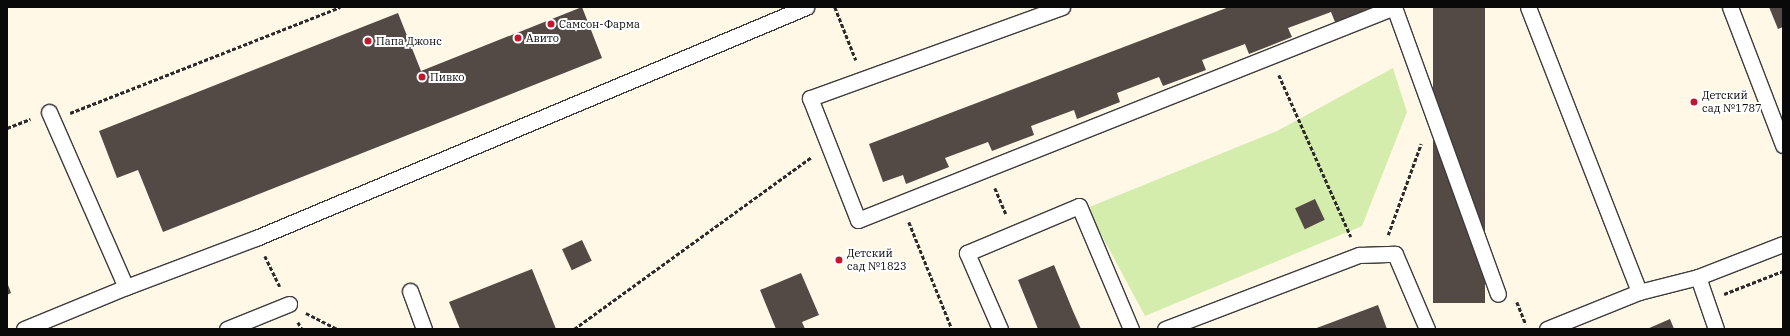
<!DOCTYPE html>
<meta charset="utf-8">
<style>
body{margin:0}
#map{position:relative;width:1790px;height:336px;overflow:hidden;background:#fff8e6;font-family:"IBM Plex Serif",serif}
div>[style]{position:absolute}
.green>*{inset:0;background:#d4ecac}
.building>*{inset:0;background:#534945;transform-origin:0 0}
.path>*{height:2.5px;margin-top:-1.25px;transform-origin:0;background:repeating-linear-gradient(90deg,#2b2b2b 0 4px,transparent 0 6px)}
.roads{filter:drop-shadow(1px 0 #3c3c3c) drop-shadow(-1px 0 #3c3c3c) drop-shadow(0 1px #3c3c3c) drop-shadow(0 -1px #3c3c3c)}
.lane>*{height:15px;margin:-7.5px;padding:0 7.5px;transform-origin:7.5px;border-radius:7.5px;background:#fff}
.dots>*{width:11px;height:11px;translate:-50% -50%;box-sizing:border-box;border:2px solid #fff;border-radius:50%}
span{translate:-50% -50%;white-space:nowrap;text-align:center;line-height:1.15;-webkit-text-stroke:4px #fff;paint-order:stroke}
.poi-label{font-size:11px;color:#090909}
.left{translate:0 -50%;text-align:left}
.frame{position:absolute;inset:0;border:8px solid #090909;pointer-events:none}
</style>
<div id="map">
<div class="green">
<div style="clip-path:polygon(1393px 68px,1407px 112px,1362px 226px,1145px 316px,1087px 208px,1277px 131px)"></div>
</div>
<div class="building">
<div style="clip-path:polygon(582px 7px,602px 58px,163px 232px,138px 170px,117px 178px,99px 131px,398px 13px,421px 71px)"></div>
<div style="clip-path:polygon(1229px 7px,1374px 7px,1335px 22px,1331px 12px,1288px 28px,1292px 37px,1249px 54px,1245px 44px,1202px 60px,1206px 70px,1163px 86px,1159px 77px,1117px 93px,1120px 102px,1077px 119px,1074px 110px,1031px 126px,1034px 135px,992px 151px,988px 142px,945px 158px,949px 167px,906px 184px,903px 175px,883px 182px,869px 144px)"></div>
<div style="left:1433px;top:7px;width:52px;height:296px"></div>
<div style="clip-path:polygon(1769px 7px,1783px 7px,1783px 27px,1778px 29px)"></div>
<div style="left:1315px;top:199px;width:23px;height:22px;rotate:65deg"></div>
<div style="left:582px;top:240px;width:23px;height:22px;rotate:65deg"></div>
<div style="clip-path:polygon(1054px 265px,1073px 311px,1081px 329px,1038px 329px,1018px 280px)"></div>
<div style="clip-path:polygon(532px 269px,556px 329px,460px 329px,449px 302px)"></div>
<div style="clip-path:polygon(801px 273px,819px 315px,802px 322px,805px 329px,776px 329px,760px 290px)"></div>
<div style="clip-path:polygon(7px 282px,11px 293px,7px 295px)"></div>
<div style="clip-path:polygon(1378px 305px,1387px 329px,1314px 329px)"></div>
<div style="clip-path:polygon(1670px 319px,1674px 329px,1647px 329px)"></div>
</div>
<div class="path">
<div style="left:835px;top:7px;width:57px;rotate:68.4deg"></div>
<div style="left:1279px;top:75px;width:177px;rotate:66deg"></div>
<div style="left:70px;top:113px;width:290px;rotate:-21.4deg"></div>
<div style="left:7px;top:128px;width:25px;rotate:-21deg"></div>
<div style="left:995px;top:188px;width:28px;rotate:67deg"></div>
<div style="left:909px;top:222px;width:115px;rotate:68.1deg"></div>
<div style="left:1388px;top:235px;width:97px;rotate:-70.1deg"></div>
<div style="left:265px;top:256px;width:34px;rotate:64deg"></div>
<div style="left:1724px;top:294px;width:63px;rotate:-21.3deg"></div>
<div style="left:1517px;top:302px;width:24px;rotate:68deg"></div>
<div style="left:306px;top:313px;width:36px;rotate:27deg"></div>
<div style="left:298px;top:322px;width:8px;rotate:60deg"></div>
<div style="left:574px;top:329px;width:294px;rotate:-35.9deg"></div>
</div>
<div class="roads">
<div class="lane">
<div style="left:1062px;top:7px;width:268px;rotate:160.1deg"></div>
<div style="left:810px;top:98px;width:131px;rotate:68.5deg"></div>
<div style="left:858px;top:220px;width:577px;rotate:-21.67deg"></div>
<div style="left:1394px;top:7px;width:305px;rotate:70.1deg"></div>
<div style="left:1528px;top:7px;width:306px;rotate:68.7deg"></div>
<div style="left:1730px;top:7px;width:148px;rotate:69deg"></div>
<div style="left:49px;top:112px;width:191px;rotate:66.3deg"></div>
<div style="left:126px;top:287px;width:139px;rotate:-20.7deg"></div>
<div style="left:256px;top:238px;width:597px;rotate:-22.78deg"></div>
<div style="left:1698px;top:277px;width:55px;rotate:70.9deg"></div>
<div style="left:410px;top:291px;width:40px;rotate:69.8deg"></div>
<div style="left:24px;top:329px;width:110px;rotate:-22.4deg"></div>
<div style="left:227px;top:329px;width:67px;rotate:-22deg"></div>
<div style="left:1000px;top:329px;width:83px;rotate:-113.5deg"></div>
<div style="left:967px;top:253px;width:121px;rotate:-22.8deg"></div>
<div style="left:1079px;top:206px;width:134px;rotate:67.1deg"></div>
<div style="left:1165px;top:329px;width:208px;rotate:-20.9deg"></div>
<div style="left:1359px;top:255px;width:36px;rotate:-2deg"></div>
<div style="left:1395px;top:254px;width:82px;rotate:66.9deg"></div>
<div style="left:1547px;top:329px;width:99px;rotate:-21.9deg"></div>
<div style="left:1639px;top:292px;width:61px;rotate:-14.3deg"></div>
<div style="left:1698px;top:277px;width:91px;rotate:-21.2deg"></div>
</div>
</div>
<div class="dots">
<div style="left:551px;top:24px;background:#c51630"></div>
<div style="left:518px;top:38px;background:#c51630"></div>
<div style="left:368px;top:41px;background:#c51630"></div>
<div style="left:422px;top:77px;background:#c51630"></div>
<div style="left:1694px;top:102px;background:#c51630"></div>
<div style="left:839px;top:260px;background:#c51630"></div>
</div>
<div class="poi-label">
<span class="left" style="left:559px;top:24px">Самсон-Фарма</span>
<span class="left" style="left:526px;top:38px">Авито</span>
<span class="left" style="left:376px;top:41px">Папа Джонс</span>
<span class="left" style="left:430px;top:77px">Пивко</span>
<span class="left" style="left:1702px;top:102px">Детский<br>сад №1787</span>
<span class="left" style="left:847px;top:260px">Детский<br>сад №1823</span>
</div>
<div class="frame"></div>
</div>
